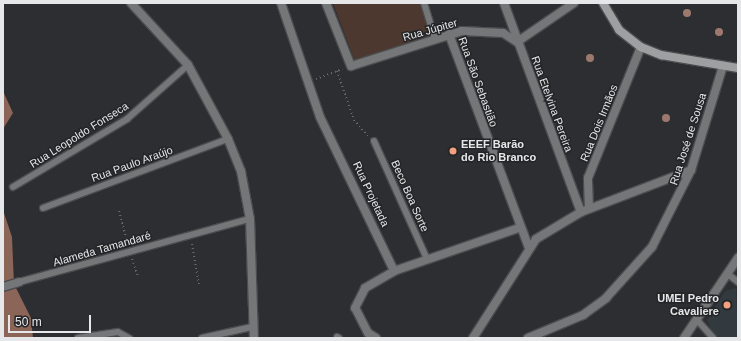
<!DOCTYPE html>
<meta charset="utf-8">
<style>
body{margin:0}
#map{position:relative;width:741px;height:341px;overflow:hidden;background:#2d2e31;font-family:Helvetica,sans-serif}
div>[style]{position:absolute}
.built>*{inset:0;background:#32393f}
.green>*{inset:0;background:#4d3830}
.water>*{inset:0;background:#8b6557}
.path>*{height:2px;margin-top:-1px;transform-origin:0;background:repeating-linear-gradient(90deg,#696a6d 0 1px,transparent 0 4px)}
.roads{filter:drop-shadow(1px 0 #4b4c4e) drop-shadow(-1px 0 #4b4c4e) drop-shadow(0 1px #4b4c4e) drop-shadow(0 -1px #4b4c4e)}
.lane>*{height:6px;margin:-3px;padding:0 3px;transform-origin:3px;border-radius:3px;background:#757678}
.street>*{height:8px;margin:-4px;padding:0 4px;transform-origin:4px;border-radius:4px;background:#757678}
.secondary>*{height:8px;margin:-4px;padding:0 4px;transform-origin:4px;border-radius:4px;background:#9d9fa1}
.trees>*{width:8px;height:8px;margin:-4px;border-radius:50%;background:#9d796d}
.dots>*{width:11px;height:11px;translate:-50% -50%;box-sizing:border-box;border:2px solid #232527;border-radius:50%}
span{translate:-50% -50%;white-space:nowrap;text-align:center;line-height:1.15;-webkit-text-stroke:3px #232527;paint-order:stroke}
.street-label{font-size:11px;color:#e6e7e9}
.poi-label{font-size:11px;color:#e6e7e9;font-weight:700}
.left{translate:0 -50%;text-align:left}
.right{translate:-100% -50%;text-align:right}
.frame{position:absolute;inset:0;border:4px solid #e6e7e9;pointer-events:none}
.scale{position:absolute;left:8px;top:315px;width:83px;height:18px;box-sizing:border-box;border:2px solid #e6e7e9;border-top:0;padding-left:5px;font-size:12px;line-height:14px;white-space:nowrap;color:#e6e7e9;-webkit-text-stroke:3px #232527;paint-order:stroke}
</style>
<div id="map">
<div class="built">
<div style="clip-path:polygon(736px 288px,738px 338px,709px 338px,714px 335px,707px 320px,725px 291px)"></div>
</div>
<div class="green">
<div style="clip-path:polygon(333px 3px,420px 3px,431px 35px,355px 61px)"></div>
</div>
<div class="water">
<div style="clip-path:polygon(3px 91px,13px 113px,3px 129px)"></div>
<div style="clip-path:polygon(3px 210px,12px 237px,14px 284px,31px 318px,33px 338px,4px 338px)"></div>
</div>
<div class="path">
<div style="left:337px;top:71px;width:52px;rotate:70.9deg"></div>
<div style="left:354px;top:120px;width:21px;rotate:49deg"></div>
<div style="left:316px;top:79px;width:28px;rotate:-21deg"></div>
<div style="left:119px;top:211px;width:35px;rotate:75deg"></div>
<div style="left:192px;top:244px;width:42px;rotate:80.3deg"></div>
<div style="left:132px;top:259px;width:18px;rotate:71deg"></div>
</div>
<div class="roads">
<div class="lane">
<div style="left:424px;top:3px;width:38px;rotate:73deg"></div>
<div style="left:374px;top:141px;width:129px;rotate:65.8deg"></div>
<div style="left:13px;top:187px;width:133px;rotate:-30.8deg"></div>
<div style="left:127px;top:119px;width:81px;rotate:-41.5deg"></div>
<div style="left:43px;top:208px;width:197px;rotate:-20.5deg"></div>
<div style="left:728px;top:274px;width:13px;rotate:39deg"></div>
<div style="left:19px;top:282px;width:239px;rotate:-15.3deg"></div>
<div style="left:697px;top:320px;width:24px;rotate:48deg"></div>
<div style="left:337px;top:337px;width:2px;rotate:27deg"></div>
<div style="left:78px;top:338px;width:40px;rotate:-8.5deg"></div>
<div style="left:118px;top:332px;width:13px;rotate:29deg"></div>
<div style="left:202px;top:338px;width:51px;rotate:-12.4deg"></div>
</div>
<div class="street">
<div style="left:131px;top:3px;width:84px;rotate:47.4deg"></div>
<div style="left:188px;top:65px;width:84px;rotate:61.6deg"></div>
<div style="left:228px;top:139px;width:35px;rotate:68deg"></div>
<div style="left:241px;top:171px;width:49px;rotate:79.4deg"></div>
<div style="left:250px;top:219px;width:119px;rotate:88.1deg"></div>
<div style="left:281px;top:3px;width:120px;rotate:71.1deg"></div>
<div style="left:320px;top:117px;width:171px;rotate:64.3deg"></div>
<div style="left:326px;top:3px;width:68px;rotate:68.4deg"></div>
<div style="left:351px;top:66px;width:116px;rotate:-17.5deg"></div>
<div style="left:462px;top:31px;width:41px;rotate:2.8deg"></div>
<div style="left:503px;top:33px;width:17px;rotate:33deg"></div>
<div style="left:517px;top:42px;width:69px;rotate:-34.4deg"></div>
<div style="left:504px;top:3px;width:223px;rotate:69.8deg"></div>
<div style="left:449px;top:34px;width:228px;rotate:69.5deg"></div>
<div style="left:589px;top:209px;width:31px;rotate:-92deg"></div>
<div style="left:588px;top:178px;width:141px;rotate:-68deg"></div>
<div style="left:3px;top:287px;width:17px;rotate:-17deg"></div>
<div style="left:376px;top:338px;width:9px;rotate:-148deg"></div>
<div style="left:368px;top:333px;width:28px;rotate:-117deg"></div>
<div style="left:355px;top:308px;width:22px;rotate:-63deg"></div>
<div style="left:365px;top:288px;width:34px;rotate:-30deg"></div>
<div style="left:394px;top:271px;width:132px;rotate:-19deg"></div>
<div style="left:473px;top:338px;width:117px;rotate:-57.5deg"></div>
<div style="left:536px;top:239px;width:52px;rotate:-31deg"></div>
<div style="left:581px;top:212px;width:118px;rotate:-20.9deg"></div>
<div style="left:528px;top:338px;width:60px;rotate:-22.7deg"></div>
<div style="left:583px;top:315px;width:29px;rotate:-36deg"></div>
<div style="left:606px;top:298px;width:69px;rotate:-48deg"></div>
<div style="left:652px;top:247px;width:86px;rotate:-63.1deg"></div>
<div style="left:691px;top:170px;width:109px;rotate:-72.9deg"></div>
<div style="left:684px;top:338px;width:97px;rotate:-56deg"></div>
</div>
<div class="secondary">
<div style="left:603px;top:3px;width:31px;rotate:59deg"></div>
<div style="left:619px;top:30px;width:28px;rotate:38deg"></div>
<div style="left:641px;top:47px;width:22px;rotate:22deg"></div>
<div style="left:661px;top:55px;width:78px;rotate:9.6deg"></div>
</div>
</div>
<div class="trees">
<div style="left:687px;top:13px"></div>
<div style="left:719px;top:32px"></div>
<div style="left:590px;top:58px"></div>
<div style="left:666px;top:118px"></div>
</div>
<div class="dots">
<div style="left:453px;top:151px;background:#f3a081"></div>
<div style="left:727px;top:305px;background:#f3a081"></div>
</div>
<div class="street-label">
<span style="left:430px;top:30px;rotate:-16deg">Rua Júpiter</span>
<span style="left:478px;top:82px;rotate:70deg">Rua São Sebastião</span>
<span style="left:552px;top:104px;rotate:70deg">Rua Etelvina Pereira</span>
<span style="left:599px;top:123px;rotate:-68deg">Rua Dois Irmãos</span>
<span style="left:79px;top:135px;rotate:-32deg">Rua Leopoldo Fonseca</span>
<span style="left:688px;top:139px;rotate:-72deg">Rua José de Sousa</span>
<span style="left:132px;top:164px;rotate:-20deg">Rua Paulo Araújo</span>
<span style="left:371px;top:194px;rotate:65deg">Rua Projetada</span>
<span style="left:410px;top:196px;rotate:66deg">Beco Boa Sorte</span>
<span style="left:102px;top:249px;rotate:-16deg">Alameda Tamandaré</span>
</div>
<div class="poi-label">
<span class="left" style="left:461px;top:151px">EEEF Barão<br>do Rio Branco</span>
<span class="right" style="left:719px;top:305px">UMEI Pedro<br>Cavaliere</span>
</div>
<div class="frame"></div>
<div class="scale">50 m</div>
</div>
